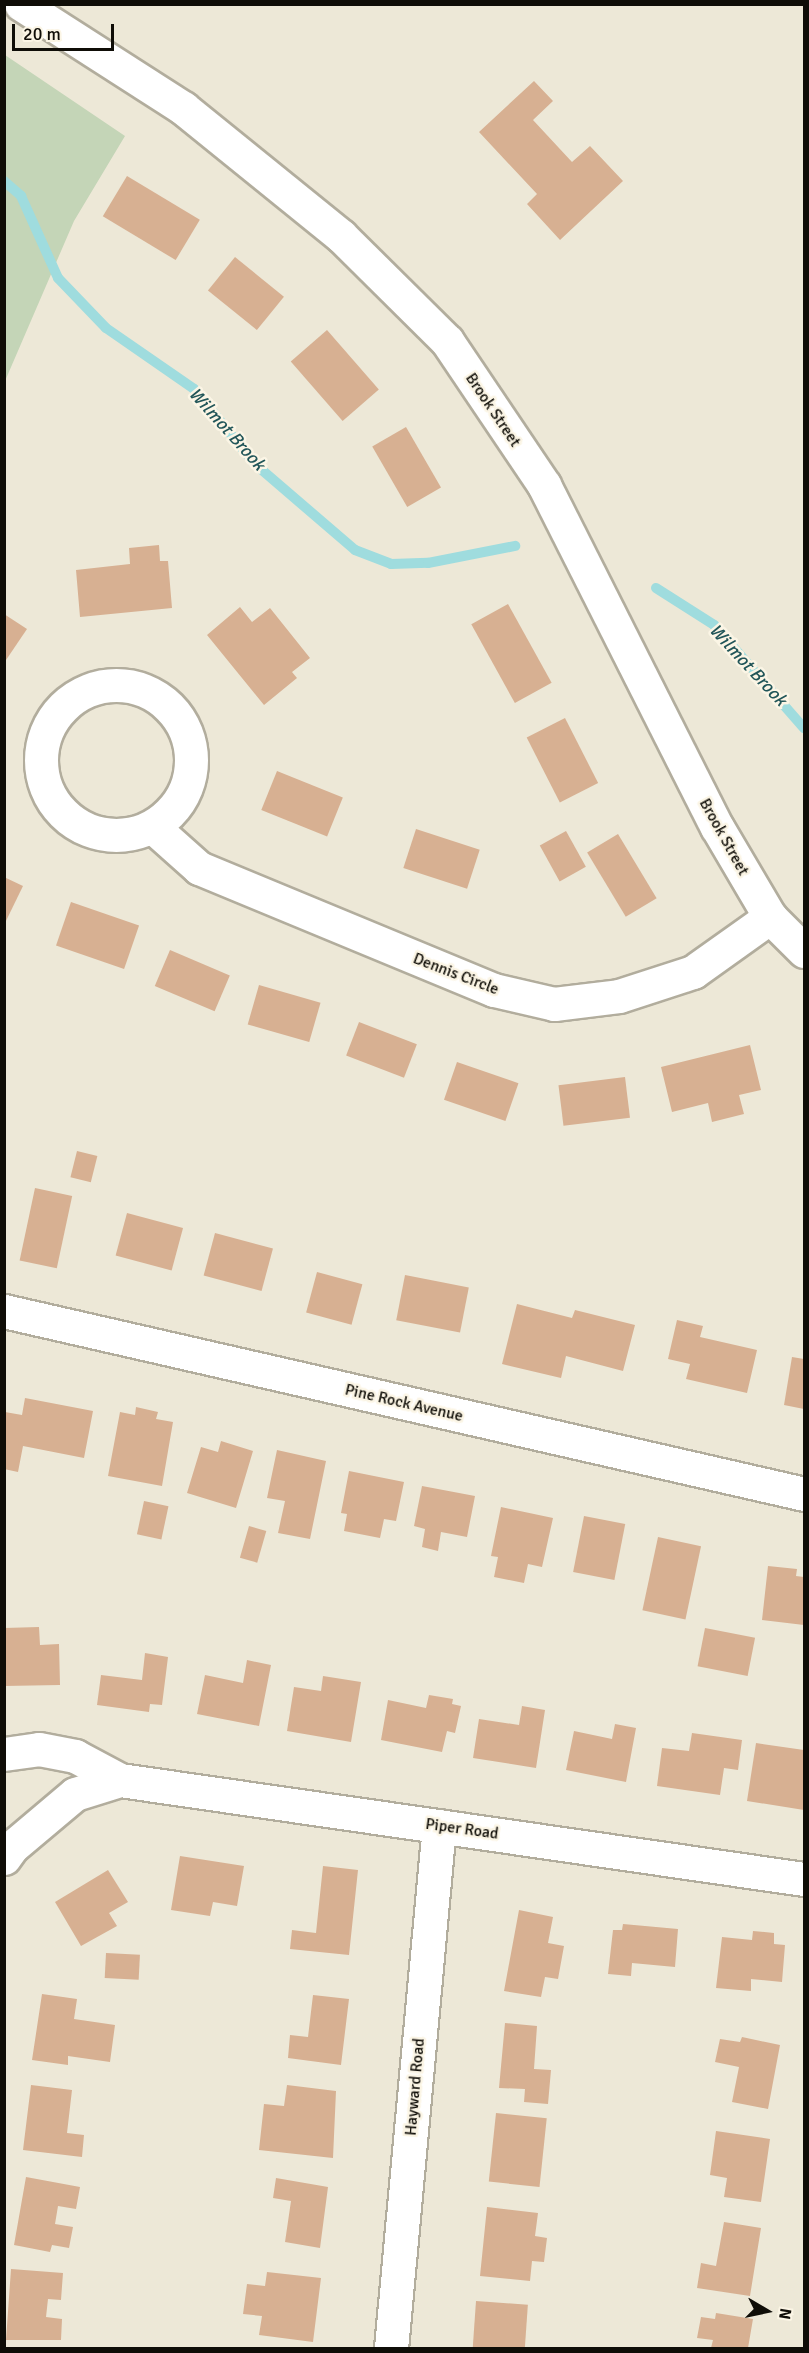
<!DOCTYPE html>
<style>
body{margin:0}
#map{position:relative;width:809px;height:2353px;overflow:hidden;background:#ede8d7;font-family:Signika,sans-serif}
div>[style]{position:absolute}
.green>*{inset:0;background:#c4d5b7}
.stream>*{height:10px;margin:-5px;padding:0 5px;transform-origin:5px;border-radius:5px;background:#9fdcde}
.building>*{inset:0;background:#d7b092;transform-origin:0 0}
.roads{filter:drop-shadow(2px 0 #b2ad9d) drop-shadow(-2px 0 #b2ad9d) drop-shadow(0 2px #b2ad9d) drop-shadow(0 -2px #b2ad9d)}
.minor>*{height:33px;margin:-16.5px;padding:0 16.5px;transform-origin:16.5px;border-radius:16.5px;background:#fff}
.minor>.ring{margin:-16.5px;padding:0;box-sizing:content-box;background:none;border:33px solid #fff;border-radius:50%}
.tertiary>*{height:33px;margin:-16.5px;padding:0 16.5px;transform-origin:16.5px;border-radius:16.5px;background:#fff}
span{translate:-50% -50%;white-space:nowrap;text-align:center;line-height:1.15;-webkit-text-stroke:5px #fbf5e5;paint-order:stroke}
.street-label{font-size:16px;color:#0f0d07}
.water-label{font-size:18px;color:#215558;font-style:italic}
.frame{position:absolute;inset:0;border:6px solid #0f0d07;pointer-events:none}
.north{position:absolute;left:737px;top:2281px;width:60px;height:60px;-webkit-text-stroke:4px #fbf5e5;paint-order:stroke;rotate:99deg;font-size:16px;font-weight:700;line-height:24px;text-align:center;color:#0f0d07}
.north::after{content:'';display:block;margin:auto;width:21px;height:27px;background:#0f0d07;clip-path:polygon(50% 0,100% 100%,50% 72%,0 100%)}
.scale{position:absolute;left:12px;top:24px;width:102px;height:27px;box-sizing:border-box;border:3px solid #0f0d07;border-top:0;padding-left:8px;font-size:18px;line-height:21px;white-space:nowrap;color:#0f0d07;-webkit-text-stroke:4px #fbf5e5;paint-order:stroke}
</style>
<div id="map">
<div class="green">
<div style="clip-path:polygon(5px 55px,125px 136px,74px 221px,5px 381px)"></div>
</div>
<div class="stream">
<div style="left:4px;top:181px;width:23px;rotate:41deg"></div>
<div style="left:21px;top:196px;width:90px;rotate:65.7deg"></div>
<div style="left:58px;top:278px;width:69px;rotate:46.2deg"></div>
<div style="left:106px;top:328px;width:107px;rotate:34.7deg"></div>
<div style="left:194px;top:389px;width:97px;rotate:50.9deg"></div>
<div style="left:255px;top:464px;width:132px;rotate:40.7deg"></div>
<div style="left:355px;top:550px;width:39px;rotate:21deg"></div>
<div style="left:391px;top:564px;width:37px;rotate:-2deg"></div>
<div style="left:428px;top:563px;width:89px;rotate:-11.1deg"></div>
<div style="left:656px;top:588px;width:69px;rotate:32.5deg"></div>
<div style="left:714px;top:625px;width:137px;rotate:48.9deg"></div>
</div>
<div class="building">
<div style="clip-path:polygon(534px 81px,553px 101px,533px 120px,572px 162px,590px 146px,623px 181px,560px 240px,527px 204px,537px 194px,479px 132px)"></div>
<div style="left:127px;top:176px;width:85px;height:47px;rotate:31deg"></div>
<div style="left:235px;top:257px;width:63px;height:43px;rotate:39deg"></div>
<div style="left:327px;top:330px;width:79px;height:48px;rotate:49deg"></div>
<div style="left:406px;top:427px;width:70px;height:39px;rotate:60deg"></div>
<div style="clip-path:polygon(159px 545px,160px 561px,168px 561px,172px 608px,80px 617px,76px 570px,130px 564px,129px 548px)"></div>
<div style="left:508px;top:604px;width:90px;height:42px;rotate:61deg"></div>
<div style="clip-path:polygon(240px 607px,252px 622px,270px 608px,310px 658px,292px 672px,297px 678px,264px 705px,207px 635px)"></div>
<div style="clip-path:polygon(4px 614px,27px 629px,4px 663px)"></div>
<div style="left:565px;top:718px;width:73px;height:43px;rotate:63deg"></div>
<div style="left:277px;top:771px;width:71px;height:42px;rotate:22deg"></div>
<div style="left:416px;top:829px;width:67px;height:41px;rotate:18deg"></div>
<div style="left:566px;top:831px;width:41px;height:30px;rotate:61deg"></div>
<div style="left:618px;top:834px;width:75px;height:36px;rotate:59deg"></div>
<div style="clip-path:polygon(4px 877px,23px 886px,4px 925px)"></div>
<div style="left:71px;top:902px;width:72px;height:46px;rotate:19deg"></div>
<div style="left:170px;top:950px;width:65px;height:39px;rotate:23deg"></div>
<div style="left:259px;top:985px;width:64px;height:41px;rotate:16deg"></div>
<div style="left:359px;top:1022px;width:62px;height:36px;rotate:21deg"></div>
<div style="clip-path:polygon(750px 1045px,761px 1090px,739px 1095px,744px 1114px,712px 1122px,708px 1103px,672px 1112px,661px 1067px)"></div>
<div style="left:457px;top:1062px;width:65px;height:40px;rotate:19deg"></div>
<div style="left:625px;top:1077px;width:41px;height:67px;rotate:83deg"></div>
<div style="left:77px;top:1151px;width:21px;height:27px;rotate:14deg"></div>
<div style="left:35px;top:1188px;width:38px;height:74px;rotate:12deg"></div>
<div style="left:127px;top:1213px;width:58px;height:44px;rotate:15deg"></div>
<div style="left:215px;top:1233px;width:60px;height:44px;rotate:15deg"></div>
<div style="left:317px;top:1272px;width:47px;height:42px;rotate:15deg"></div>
<div style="left:405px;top:1275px;width:65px;height:46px;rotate:11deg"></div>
<div style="clip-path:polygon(517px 1304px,572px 1318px,575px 1310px,635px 1325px,623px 1371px,566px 1356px,561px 1378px,502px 1364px)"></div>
<div style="clip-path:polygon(677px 1320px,703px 1326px,700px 1337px,757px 1350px,747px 1393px,686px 1379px,690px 1364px,668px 1359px)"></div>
<div style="clip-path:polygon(792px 1357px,804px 1359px,804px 1409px,784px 1405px)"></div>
<div style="clip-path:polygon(25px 1398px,93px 1411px,84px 1458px,23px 1446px,18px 1472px,4px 1469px,5px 1412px,22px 1415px)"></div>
<div style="clip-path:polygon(136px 1407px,158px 1412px,156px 1419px,173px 1422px,162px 1486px,108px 1476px,120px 1412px,135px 1415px)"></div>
<div style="clip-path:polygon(221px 1441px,253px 1451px,236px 1508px,187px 1493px,201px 1447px,218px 1452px)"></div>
<div style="clip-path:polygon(277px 1450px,326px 1461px,310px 1539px,278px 1533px,285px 1501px,267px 1498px)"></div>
<div style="clip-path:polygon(349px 1471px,404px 1482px,396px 1521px,384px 1519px,380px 1538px,344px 1531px,347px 1514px,341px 1513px)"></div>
<div style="clip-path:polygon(422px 1486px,475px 1496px,467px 1537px,441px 1532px,438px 1551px,422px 1547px,425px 1529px,414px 1526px)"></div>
<div style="left:144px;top:1501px;width:25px;height:34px;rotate:12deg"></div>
<div style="clip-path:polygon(501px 1507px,553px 1518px,542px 1567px,528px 1564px,524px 1583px,494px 1577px,498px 1557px,491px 1556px)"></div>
<div style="left:584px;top:1516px;width:42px;height:57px;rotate:11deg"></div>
<div style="left:249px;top:1526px;width:18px;height:33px;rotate:16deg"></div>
<div style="left:658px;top:1537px;width:44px;height:75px;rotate:12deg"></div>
<div style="clip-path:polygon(768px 1566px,797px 1569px,796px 1576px,804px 1577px,804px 1625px,762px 1620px)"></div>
<div style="clip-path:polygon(39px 1627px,40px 1645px,59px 1644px,60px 1685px,4px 1686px,4px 1628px)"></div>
<div style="left:705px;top:1628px;width:51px;height:39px;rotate:11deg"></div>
<div style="clip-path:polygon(145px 1653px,168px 1657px,162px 1705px,150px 1704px,149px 1712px,97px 1705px,101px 1675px,142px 1680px)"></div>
<div style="clip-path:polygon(247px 1660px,271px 1665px,259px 1726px,197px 1714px,205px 1675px,243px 1683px)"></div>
<div style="clip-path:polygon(323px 1676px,361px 1682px,351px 1742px,287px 1731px,294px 1687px,321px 1691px)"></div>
<div style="clip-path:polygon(429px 1695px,453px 1699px,452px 1704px,461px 1706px,455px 1733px,447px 1731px,442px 1752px,381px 1740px,388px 1700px,426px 1708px)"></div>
<div style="clip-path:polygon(522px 1706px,545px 1710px,536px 1768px,473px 1758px,479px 1719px,519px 1725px)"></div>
<div style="clip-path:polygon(615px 1724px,636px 1728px,626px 1782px,566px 1770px,574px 1731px,612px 1739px)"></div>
<div style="clip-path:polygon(692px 1733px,742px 1740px,738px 1770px,724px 1768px,720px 1795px,657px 1786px,662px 1748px,689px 1751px)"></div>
<div style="clip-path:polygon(756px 1743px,804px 1750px,804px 1810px,747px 1801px)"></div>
<div style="clip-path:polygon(180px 1856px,244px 1866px,237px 1906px,213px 1902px,210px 1916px,171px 1910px)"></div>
<div style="clip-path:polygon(323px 1866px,358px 1870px,349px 1955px,290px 1949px,292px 1930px,316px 1933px)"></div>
<div style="clip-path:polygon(108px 1870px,128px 1902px,109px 1913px,117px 1926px,81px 1946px,55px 1902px)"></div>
<div style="clip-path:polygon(519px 1910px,553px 1917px,548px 1943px,564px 1946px,558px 1979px,545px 1977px,541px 1997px,504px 1991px)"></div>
<div style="clip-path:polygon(623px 1924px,678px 1929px,675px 1967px,632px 1963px,631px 1976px,608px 1974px,613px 1930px,622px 1930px)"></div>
<div style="clip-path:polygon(753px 1931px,774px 1933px,774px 1944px,785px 1945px,782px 1982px,751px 1979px,751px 1991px,716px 1988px,722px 1937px,752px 1940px)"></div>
<div style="left:106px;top:1953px;width:34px;height:25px;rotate:3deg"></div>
<div style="clip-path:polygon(42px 1994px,77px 1999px,74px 2019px,115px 2025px,110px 2062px,68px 2056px,68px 2065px,32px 2060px)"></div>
<div style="clip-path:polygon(313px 1995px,349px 1999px,341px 2065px,288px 2058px,290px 2035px,308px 2037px)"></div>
<div style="clip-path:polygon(505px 2023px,537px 2026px,534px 2069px,551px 2070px,548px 2104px,524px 2102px,525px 2089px,499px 2088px)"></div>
<div style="clip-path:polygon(742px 2037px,780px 2045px,768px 2109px,732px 2102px,739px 2067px,715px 2062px,720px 2039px,740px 2042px)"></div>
<div style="clip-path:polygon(31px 2085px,72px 2090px,67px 2133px,84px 2135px,82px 2157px,23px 2150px)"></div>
<div style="clip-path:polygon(287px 2085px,336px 2091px,333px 2158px,259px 2150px,264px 2104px,284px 2106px)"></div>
<div style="left:496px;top:2113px;width:51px;height:69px;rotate:6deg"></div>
<div style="clip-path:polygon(716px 2131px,770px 2139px,761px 2202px,724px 2197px,727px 2178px,710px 2175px)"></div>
<div style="clip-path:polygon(26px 2177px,80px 2187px,76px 2209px,58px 2206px,55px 2224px,73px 2227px,69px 2248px,52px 2245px,50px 2252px,14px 2245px)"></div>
<div style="clip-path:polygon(276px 2178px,328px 2187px,320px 2248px,285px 2242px,291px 2201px,273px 2198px)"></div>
<div style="clip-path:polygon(487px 2207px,538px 2213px,535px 2236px,547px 2238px,544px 2262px,532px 2261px,530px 2281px,480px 2276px)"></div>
<div style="clip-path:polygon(724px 2222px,761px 2228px,750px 2296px,697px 2288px,701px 2263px,716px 2266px)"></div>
<div style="clip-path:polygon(11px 2269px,63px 2273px,61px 2300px,48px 2299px,46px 2317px,62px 2319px,61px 2340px,6px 2340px)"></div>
<div style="clip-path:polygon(267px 2272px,321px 2278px,313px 2342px,259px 2335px,262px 2316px,243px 2314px,247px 2284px,265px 2286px)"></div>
<div style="left:476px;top:2301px;width:52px;height:47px;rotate:4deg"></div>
<div style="clip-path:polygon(716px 2313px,753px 2319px,748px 2348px,711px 2348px,713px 2340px,697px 2338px,701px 2317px,715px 2319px)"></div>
</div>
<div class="roads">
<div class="minor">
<div class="ring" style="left:41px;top:685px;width:117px;height:117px"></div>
<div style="left:153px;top:827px;width:62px;rotate:41.7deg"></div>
<div style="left:199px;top:868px;width:319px;rotate:22.5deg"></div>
<div style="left:494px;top:990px;width:62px;rotate:13.1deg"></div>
<div style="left:554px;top:1004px;width:65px;rotate:-7deg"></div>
<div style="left:619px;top:996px;width:78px;rotate:-18deg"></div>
<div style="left:693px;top:972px;width:95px;rotate:-35.5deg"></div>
<div style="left:4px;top:1754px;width:35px;rotate:-8deg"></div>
<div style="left:39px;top:1749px;width:37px;rotate:11deg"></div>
<div style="left:75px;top:1756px;width:51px;rotate:28.1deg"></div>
<div style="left:4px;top:1858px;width:14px;rotate:-54deg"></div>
<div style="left:12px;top:1847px;width:82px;rotate:-40.1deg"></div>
<div style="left:75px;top:1794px;width:47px;rotate:-17.3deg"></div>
<div style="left:120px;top:1780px;width:691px;rotate:8.24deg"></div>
<div style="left:391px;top:2348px;width:524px;rotate:-84.75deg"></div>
</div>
<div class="tertiary">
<div style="left:21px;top:4px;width:193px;rotate:32.7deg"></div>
<div style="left:183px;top:108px;width:203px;rotate:39deg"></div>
<div style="left:341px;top:236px;width:149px;rotate:44.7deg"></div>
<div style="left:447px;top:341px;width:174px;rotate:56deg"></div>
<div style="left:544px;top:485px;width:383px;rotate:63.2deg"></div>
<div style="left:717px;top:827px;width:104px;rotate:59.5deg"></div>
<div style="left:770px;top:917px;width:48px;rotate:45deg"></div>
<div style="left:4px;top:1311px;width:821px;rotate:12.88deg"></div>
</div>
</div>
<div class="street-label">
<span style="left:493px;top:410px;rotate:56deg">Brook Street</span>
<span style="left:724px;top:837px;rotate:61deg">Brook Street</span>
<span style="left:456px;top:974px;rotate:21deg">Dennis Circle</span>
<span style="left:404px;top:1403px;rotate:13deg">Pine Rock Avenue</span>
<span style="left:462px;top:1829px;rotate:8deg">Piper Road</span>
<span style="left:415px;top:2087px;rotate:-85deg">Hayward Road</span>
</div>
<div class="water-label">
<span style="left:227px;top:429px;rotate:48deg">Wilmot Brook</span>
<span style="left:748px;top:665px;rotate:47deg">Wilmot Brook</span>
</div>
<div class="frame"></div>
<div class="north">N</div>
<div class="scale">20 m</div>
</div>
